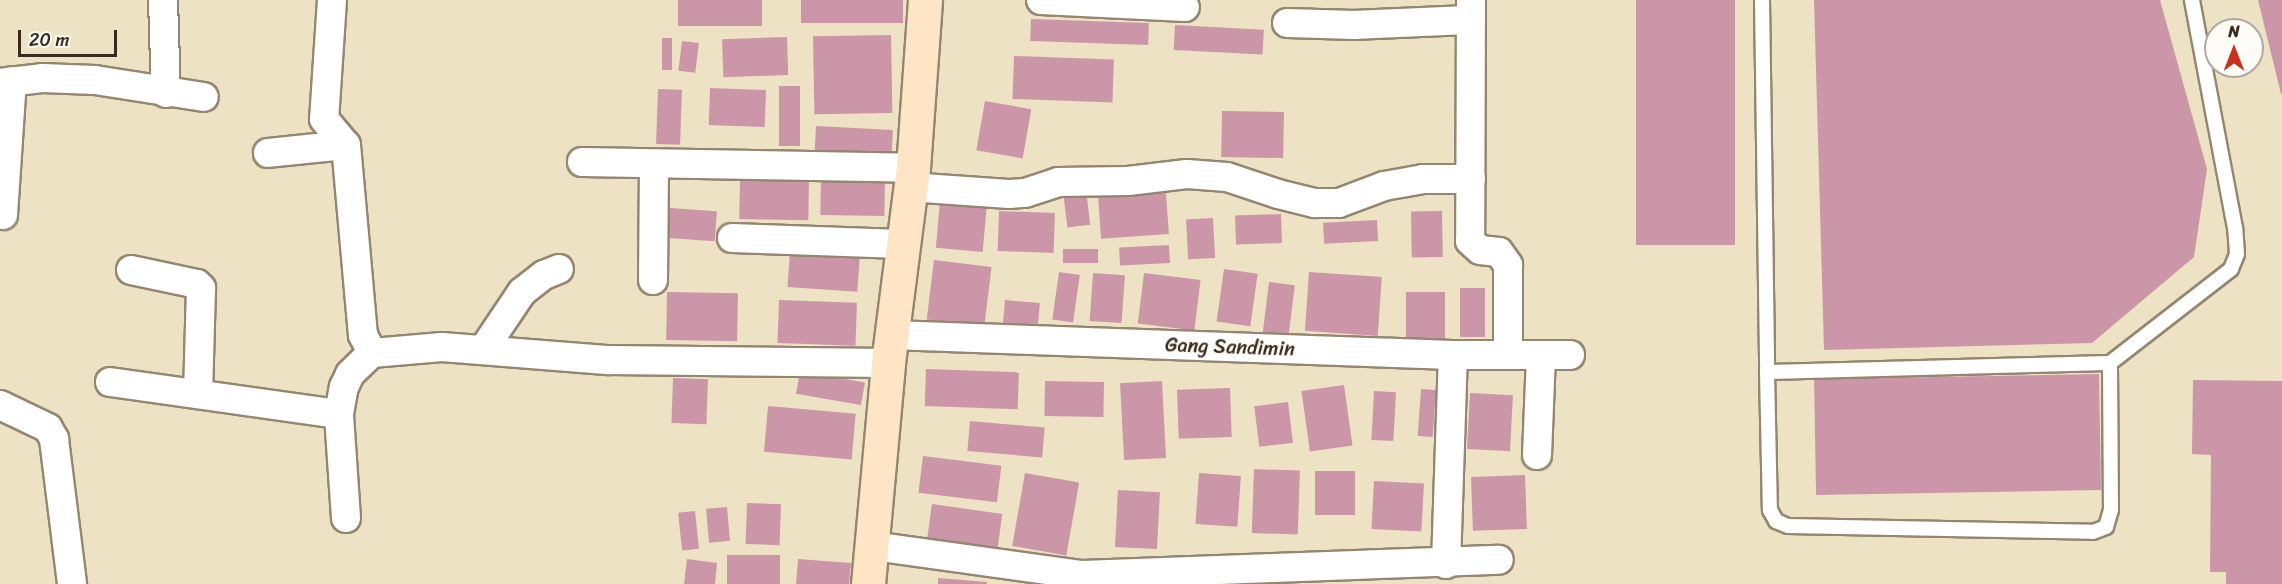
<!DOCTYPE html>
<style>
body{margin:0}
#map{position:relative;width:2282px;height:584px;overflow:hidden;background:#ede3c4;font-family:Sriracha,sans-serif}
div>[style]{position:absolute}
.building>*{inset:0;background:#cc96a9;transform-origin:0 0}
.roads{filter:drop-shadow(2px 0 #948671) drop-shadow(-2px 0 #948671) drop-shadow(0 2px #948671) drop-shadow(0 -2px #948671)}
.lane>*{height:14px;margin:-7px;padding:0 7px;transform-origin:7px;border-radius:7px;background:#fff}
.street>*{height:28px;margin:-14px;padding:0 14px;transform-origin:14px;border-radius:14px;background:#fff}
.secondary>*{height:33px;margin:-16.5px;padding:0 16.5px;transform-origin:16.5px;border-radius:16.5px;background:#fee5c5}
span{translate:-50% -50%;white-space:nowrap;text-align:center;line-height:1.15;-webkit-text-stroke:4.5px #fdfcf7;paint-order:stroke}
.street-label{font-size:20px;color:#3b2a1e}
.north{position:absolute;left:2204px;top:18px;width:60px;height:60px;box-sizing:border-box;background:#fdfcf7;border:2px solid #afa8a0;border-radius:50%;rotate:0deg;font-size:16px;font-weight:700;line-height:24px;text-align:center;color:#3b2a1e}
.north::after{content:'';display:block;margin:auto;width:21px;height:27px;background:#c8321e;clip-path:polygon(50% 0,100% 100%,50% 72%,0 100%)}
.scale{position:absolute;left:18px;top:30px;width:99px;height:27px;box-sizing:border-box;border:3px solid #3b2a1e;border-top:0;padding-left:8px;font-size:18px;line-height:21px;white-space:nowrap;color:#3b2a1e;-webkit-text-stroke:4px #fdfcf7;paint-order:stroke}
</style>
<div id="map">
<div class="building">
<div style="left:678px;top:0;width:84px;height:26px"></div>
<div style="left:801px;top:0;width:102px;height:23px"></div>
<div style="left:1636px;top:0;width:99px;height:245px"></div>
<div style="clip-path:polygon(1814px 0,2160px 0,2207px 169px,2194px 257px,2092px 343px,1824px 350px)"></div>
<div style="clip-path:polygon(2258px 0,2282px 0,2282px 94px,2281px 94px)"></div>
<div style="left:1031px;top:19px;width:118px;height:22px;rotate:2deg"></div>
<div style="left:1175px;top:25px;width:89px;height:25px;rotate:3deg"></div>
<div style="left:891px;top:35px;width:78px;height:78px;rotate:89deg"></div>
<div style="left:787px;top:37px;width:38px;height:65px;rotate:88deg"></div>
<div style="left:662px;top:38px;width:10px;height:32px"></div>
<div style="left:682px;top:41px;width:17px;height:30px;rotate:7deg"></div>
<div style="left:1014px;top:56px;width:100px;height:43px;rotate:2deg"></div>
<div style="left:779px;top:86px;width:21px;height:60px"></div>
<div style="left:710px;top:88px;width:56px;height:37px;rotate:2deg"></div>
<div style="left:658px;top:89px;width:24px;height:55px;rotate:2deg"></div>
<div style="left:985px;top:101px;width:47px;height:50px;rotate:10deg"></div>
<div style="left:1222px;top:111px;width:62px;height:46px;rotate:1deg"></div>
<div style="left:816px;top:126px;width:77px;height:30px;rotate:3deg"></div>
<div style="left:821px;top:176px;width:64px;height:39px;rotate:1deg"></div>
<div style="left:740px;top:179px;width:69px;height:40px;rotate:1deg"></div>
<div style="left:1086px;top:190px;width:35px;height:23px;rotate:83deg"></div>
<div style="left:1166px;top:193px;width:41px;height:68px;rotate:86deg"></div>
<div style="left:940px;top:201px;width:47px;height:47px;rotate:5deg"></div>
<div style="left:670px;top:208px;width:47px;height:30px;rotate:4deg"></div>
<div style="left:999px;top:211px;width:56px;height:40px;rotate:2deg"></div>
<div style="left:1442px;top:211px;width:46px;height:31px;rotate:89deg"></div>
<div style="left:1281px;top:214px;width:29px;height:46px;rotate:88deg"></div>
<div style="left:1213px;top:218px;width:40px;height:27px;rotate:87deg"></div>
<div style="left:1377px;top:220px;width:21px;height:54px;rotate:87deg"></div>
<div style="left:1169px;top:245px;width:18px;height:50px;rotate:87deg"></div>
<div style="left:1063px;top:249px;width:35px;height:14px"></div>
<div style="left:790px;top:251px;width:70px;height:36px;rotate:4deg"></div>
<div style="left:934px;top:260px;width:58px;height:60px;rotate:7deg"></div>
<div style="left:1224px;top:269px;width:34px;height:53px;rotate:8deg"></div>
<div style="left:1059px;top:272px;width:21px;height:48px;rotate:8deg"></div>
<div style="left:1309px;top:272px;width:73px;height:59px;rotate:4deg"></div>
<div style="left:1093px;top:273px;width:32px;height:48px;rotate:4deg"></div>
<div style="left:1144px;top:273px;width:57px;height:51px;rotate:7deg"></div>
<div style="left:1269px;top:282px;width:26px;height:54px;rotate:7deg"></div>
<div style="left:1460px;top:288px;width:25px;height:49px"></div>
<div style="left:667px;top:292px;width:71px;height:48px;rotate:1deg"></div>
<div style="left:1406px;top:292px;width:39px;height:48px"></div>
<div style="left:779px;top:300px;width:78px;height:43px;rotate:2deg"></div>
<div style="left:1005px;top:300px;width:35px;height:27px;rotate:5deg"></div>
<div style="left:926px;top:369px;width:93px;height:37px;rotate:2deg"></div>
<div style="left:800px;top:371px;width:66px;height:23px;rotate:10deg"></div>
<div style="left:2099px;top:374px;width:116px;height:285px;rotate:89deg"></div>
<div style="left:673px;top:378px;width:35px;height:45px;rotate:2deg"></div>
<div style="clip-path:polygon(2193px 380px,2282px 381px,2282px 584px,2226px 584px,2226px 572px,2210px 572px,2211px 455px,2192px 454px)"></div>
<div style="left:1045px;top:381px;width:59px;height:35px;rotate:1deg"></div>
<div style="left:1162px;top:381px;width:77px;height:42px;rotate:87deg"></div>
<div style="left:1344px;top:385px;width:61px;height:43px;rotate:82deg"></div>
<div style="left:1230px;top:388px;width:49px;height:53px;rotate:88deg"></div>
<div style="left:1421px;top:389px;width:15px;height:47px;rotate:4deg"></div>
<div style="left:1374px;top:391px;width:22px;height:49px;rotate:3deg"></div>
<div style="left:1470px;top:393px;width:43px;height:56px;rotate:3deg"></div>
<div style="left:1288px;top:402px;width:41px;height:34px;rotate:83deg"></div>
<div style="left:768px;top:406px;width:88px;height:46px;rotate:5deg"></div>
<div style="left:970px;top:421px;width:75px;height:30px;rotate:5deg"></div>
<div style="left:923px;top:456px;width:79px;height:37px;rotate:7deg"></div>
<div style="left:1254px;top:469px;width:46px;height:64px;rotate:2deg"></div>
<div style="left:1315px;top:471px;width:40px;height:44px"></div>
<div style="left:1025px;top:473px;width:55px;height:74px;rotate:10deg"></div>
<div style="left:1199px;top:473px;width:42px;height:51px;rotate:4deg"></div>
<div style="left:1525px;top:475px;width:54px;height:54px;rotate:88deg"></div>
<div style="left:1374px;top:481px;width:50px;height:48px;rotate:3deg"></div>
<div style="left:1118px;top:490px;width:42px;height:57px;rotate:3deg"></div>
<div style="left:747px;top:503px;width:34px;height:41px;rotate:2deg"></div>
<div style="left:932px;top:504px;width:71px;height:34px;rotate:8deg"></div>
<div style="left:727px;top:507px;width:34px;height:21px;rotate:85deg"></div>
<div style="left:695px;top:511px;width:38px;height:17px;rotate:84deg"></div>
<div style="left:727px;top:555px;width:53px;height:29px"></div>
<div style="clip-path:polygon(687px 559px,717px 563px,715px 584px,684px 584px)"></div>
<div style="clip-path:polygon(798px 559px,851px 563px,849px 584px,796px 584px)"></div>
<div style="clip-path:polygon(938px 578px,987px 582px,987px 584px,938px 584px)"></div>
</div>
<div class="roads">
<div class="lane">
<div style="left:1762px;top:0;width:372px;rotate:89.2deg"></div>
<div style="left:1767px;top:372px;width:343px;rotate:-1.5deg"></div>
<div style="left:2110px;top:363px;width:153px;rotate:-37.8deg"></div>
<div style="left:2231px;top:269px;width:16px;rotate:-68deg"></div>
<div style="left:2237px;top:254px;width:26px;rotate:-94deg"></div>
<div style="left:2235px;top:228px;width:232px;rotate:-100.7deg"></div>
<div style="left:1767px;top:372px;width:138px;rotate:88.8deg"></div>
<div style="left:1770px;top:510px;width:13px;rotate:61deg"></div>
<div style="left:1776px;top:521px;width:13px;rotate:23deg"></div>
<div style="left:1788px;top:526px;width:305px;rotate:1.1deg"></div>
<div style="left:2093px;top:532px;width:14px;rotate:-21deg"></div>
<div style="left:2106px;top:527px;width:18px;rotate:-74deg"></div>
<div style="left:2111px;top:510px;width:147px;rotate:-90.4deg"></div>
</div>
<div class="street">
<div style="left:163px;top:0;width:93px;rotate:88.2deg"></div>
<div style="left:332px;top:0;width:119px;rotate:93.8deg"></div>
<div style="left:324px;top:119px;width:34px;rotate:50deg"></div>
<div style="left:346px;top:145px;width:191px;rotate:84.9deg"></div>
<div style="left:363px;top:335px;width:20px;rotate:63deg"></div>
<div style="left:1041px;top:0;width:144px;rotate:2.8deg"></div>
<div style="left:1471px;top:0;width:241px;rotate:90.2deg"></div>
<div style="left:1470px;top:241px;width:13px;rotate:42deg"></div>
<div style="left:1480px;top:250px;width:19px;rotate:6deg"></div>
<div style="left:1499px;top:252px;width:16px;rotate:55deg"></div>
<div style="left:1508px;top:265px;width:90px;rotate:90deg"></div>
<div style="left:1287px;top:23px;width:68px;rotate:1.7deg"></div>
<div style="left:1355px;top:25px;width:116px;rotate:-2.5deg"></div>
<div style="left:0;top:83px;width:42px;rotate:-6.8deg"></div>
<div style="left:42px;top:78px;width:53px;rotate:2.2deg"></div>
<div style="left:95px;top:80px;width:110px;rotate:8.9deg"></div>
<div style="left:268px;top:153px;width:78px;rotate:-5.9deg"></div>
<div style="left:582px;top:162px;width:331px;rotate:1deg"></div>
<div style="left:909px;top:187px;width:100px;rotate:4deg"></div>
<div style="left:1009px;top:194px;width:16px;rotate:-4deg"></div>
<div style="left:1025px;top:193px;width:35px;rotate:-18deg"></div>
<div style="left:1058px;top:182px;width:70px;rotate:-0.8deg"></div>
<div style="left:1128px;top:181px;width:59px;rotate:-6.8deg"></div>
<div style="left:1187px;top:174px;width:40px;rotate:4.3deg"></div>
<div style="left:1227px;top:177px;width:54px;rotate:18.4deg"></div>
<div style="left:1278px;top:194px;width:38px;rotate:14deg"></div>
<div style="left:1315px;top:203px;width:24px"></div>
<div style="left:1339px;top:203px;width:48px;rotate:-20.7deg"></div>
<div style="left:1384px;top:186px;width:40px;rotate:-10deg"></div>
<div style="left:1423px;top:179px;width:48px"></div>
<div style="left:3px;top:215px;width:134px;rotate:-86.2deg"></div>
<div style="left:732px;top:238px;width:169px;rotate:2deg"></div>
<div style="left:131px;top:270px;width:67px;rotate:12deg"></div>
<div style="left:197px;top:284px;width:6px;rotate:45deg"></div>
<div style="left:201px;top:288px;width:106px;rotate:91.6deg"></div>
<div style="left:653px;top:280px;width:116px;rotate:-89.5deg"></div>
<div style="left:891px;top:335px;width:562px;rotate:2.04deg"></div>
<div style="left:1453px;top:355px;width:117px"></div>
<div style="left:483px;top:350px;width:70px;rotate:-56.1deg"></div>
<div style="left:522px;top:292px;width:28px;rotate:-38deg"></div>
<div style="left:544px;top:275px;width:16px;rotate:-22deg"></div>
<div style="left:110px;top:382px;width:231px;rotate:8deg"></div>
<div style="left:0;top:405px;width:53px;rotate:25.6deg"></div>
<div style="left:48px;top:428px;width:13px;rotate:61deg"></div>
<div style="left:54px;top:439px;width:146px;rotate:82.9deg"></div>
<div style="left:1537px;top:455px;width:100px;rotate:-87.7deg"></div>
<div style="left:346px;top:518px;width:104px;rotate:-93.9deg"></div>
<div style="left:339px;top:414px;width:27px;rotate:-80deg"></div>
<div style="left:344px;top:387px;width:14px;rotate:-65deg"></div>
<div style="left:350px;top:374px;width:30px;rotate:-44deg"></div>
<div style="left:372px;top:353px;width:70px;rotate:-4.9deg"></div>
<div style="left:442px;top:347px;width:168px;rotate:4.5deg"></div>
<div style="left:609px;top:360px;width:279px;rotate:0.6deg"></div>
<div style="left:873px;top:546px;width:211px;rotate:7.9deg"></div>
<div style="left:1082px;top:575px;width:417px;rotate:-2.1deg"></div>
<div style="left:1446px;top:564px;width:209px;rotate:-88.1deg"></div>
</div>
<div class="secondary">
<div style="left:868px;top:584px;width:222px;rotate:-84.8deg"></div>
<div style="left:888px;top:363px;width:197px;rotate:-82.7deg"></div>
<div style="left:913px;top:168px;width:168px;rotate:-85.9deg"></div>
</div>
</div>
<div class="street-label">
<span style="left:1230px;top:347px;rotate:2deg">Gang Sandimin</span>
</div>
<div class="north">N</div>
<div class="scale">20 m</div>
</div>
